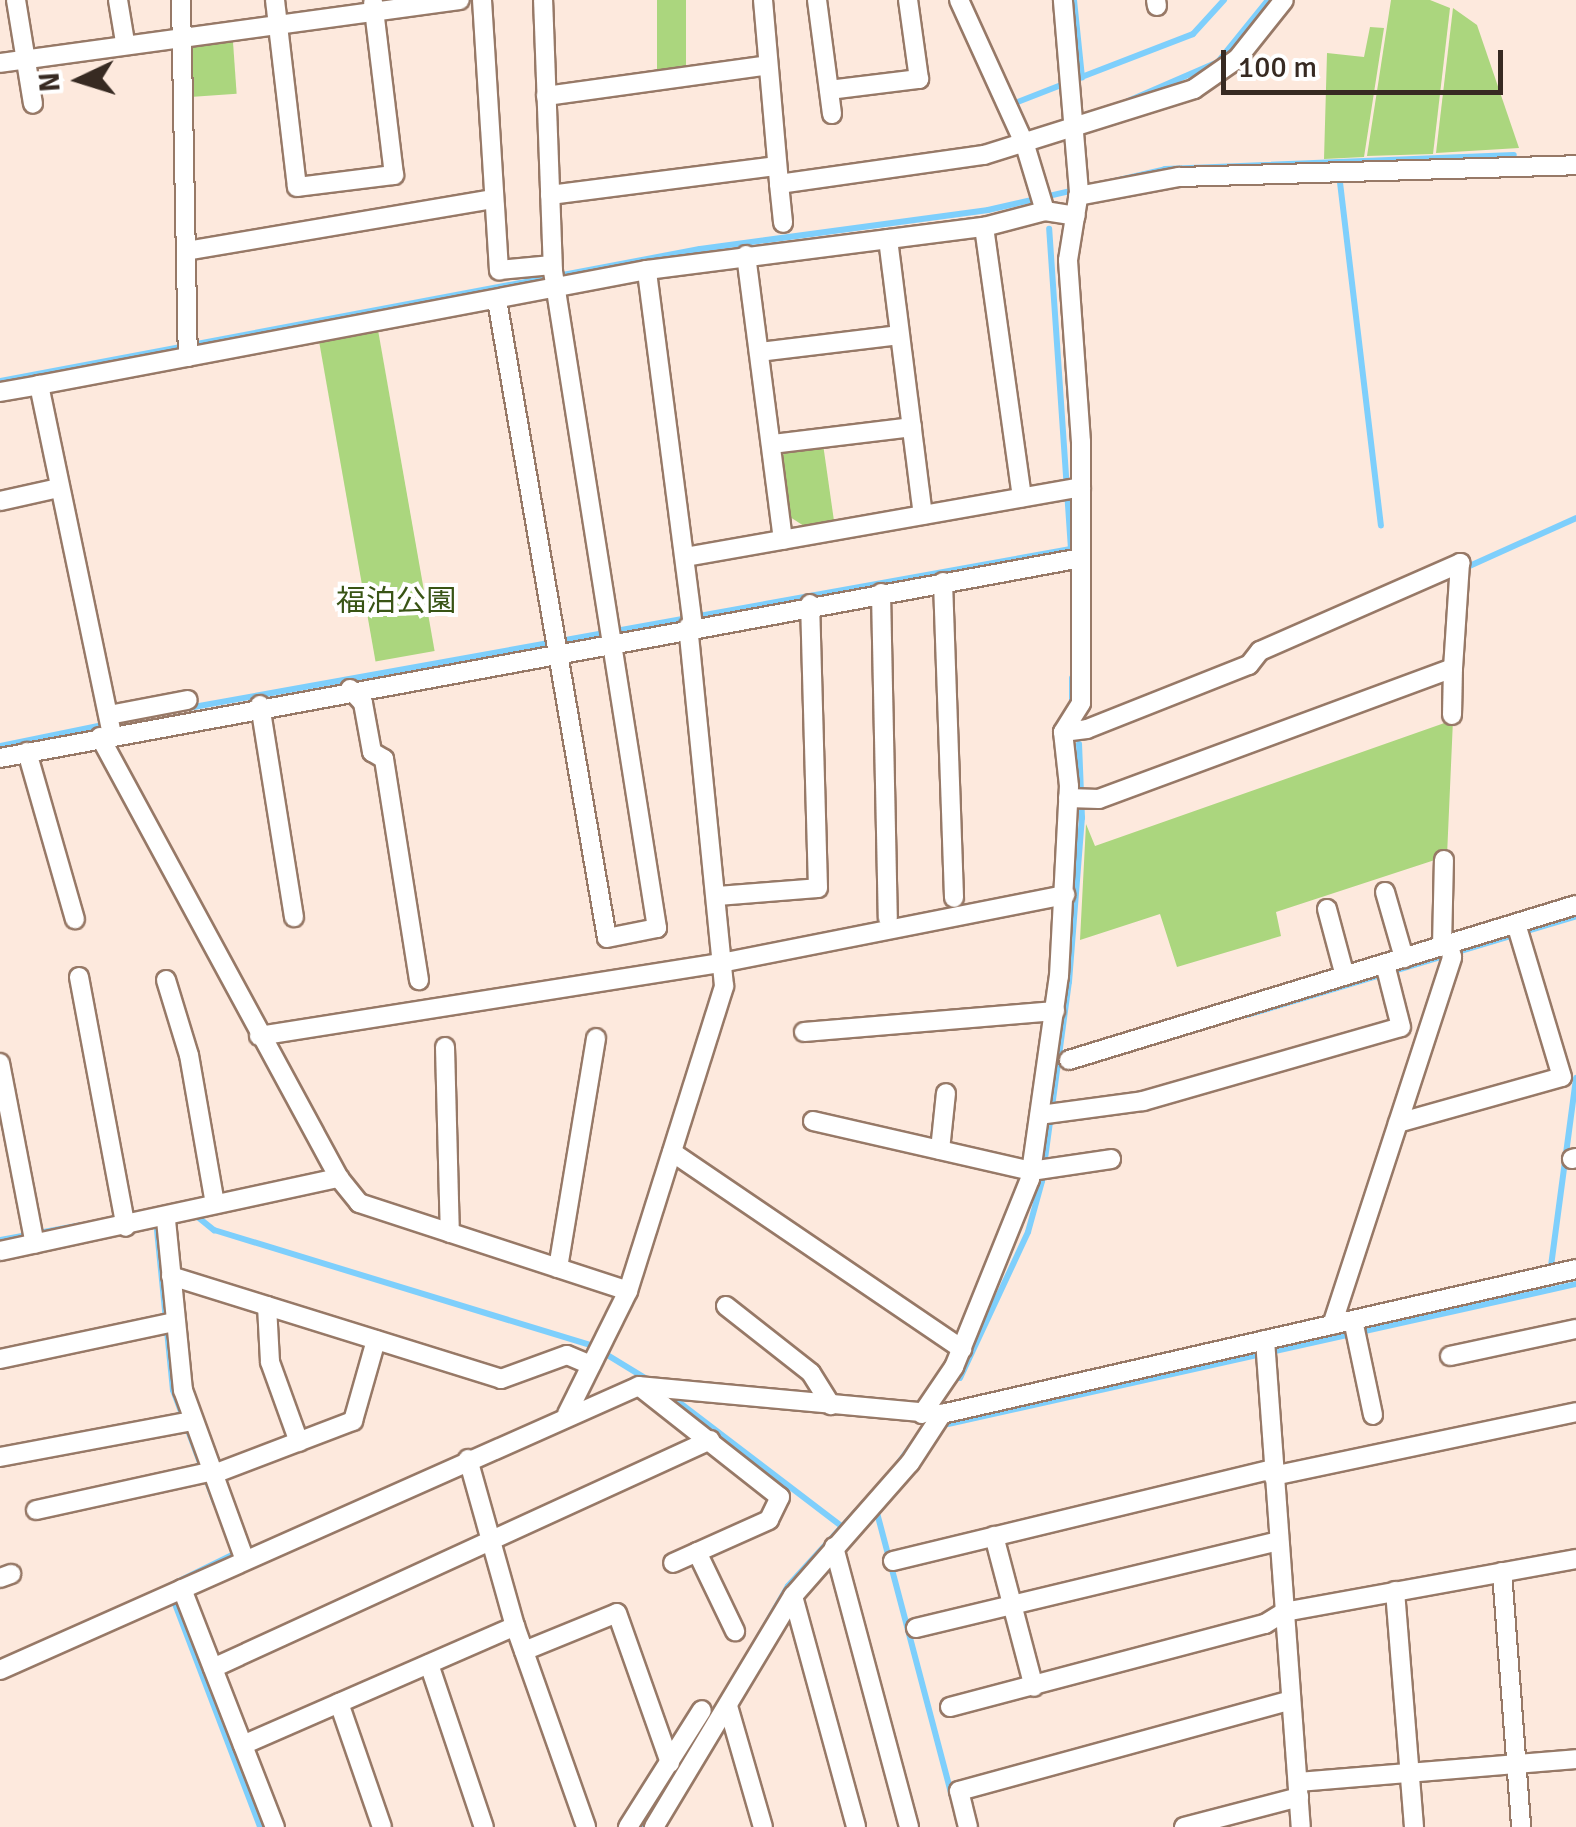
<!DOCTYPE html>
<meta charset="utf-8">
<style>
body{margin:0}
#map{position:relative;width:1576px;height:1827px;overflow:hidden;background:#fde9dd;font-family:Signika,"Noto Sans JP",sans-serif}
div>[style]{position:absolute}
.green>*{inset:0;background:#abd67e;transform-origin:0 0}
.stream>*{height:6px;margin:-3px;padding:0 3px;transform-origin:3px;border-radius:3px;background:#7ecffc}
.roads{filter:drop-shadow(2px 0 #977967) drop-shadow(-2px 0 #977967) drop-shadow(0 2px #977967) drop-shadow(0 -2px #977967)}
.minor>*{height:18px;margin:-9px;padding:0 9px;transform-origin:9px;border-radius:9px;background:#fff}
span{translate:-50% -50%;white-space:nowrap;text-align:center;line-height:1.15;-webkit-text-stroke:8px #fff;paint-order:stroke}
.park-label{font-size:30px;color:#395415}
.north{position:absolute;left:30px;top:30px;width:100px;height:100px;-webkit-text-stroke:8px #fff;paint-order:stroke;rotate:266deg;font-size:28px;font-weight:700;line-height:40px;text-align:center;color:#372a22}
.north::after{content:'';display:block;margin:auto;width:35px;height:45px;background:#372a22;clip-path:polygon(50% 0,100% 100%,50% 72%,0 100%)}
.scale{position:absolute;left:1221px;top:50px;width:282px;height:45px;box-sizing:border-box;border:5px solid #372a22;border-top:0;padding-left:12px;font-size:30px;line-height:35px;white-space:nowrap;color:#372a22;-webkit-text-stroke:8px #fff;paint-order:stroke}
</style>
<div id="map">
<div class="green">
<div style="left:657px;top:0;width:29px;height:72px"></div>
<div style="clip-path:polygon(1391px 0,1430px 0,1450px 8px,1433px 154px,1367px 156px)"></div>
<div style="clip-path:polygon(1453px 8px,1477px 25px,1519px 148px,1436px 153px)"></div>
<div style="clip-path:polygon(1370px 27px,1384px 28px,1364px 157px,1324px 159px,1327px 53px,1364px 57px)"></div>
<div style="left:233px;top:42px;width:52px;height:43px;rotate:86deg"></div>
<div style="left:378px;top:330px;width:326px;height:60px;rotate:80deg"></div>
<div style="clip-path:polygon(823px 444px,834px 521px,804px 526px,790px 517px,783px 455px,786px 448px)"></div>
<div style="clip-path:polygon(1453px 720px,1447px 856px,1276px 912px,1281px 936px,1177px 967px,1160px 914px,1080px 940px,1086px 824px,1095px 846px)"></div>
</div>
<div class="stream">
<div style="left:1074px;top:0;width:78px;rotate:84.1deg"></div>
<div style="left:1079px;top:78px;width:122px;rotate:-21.1deg"></div>
<div style="left:1193px;top:34px;width:46px;rotate:-47.6deg"></div>
<div style="left:1128px;top:101px;width:98px;rotate:-23.4deg"></div>
<div style="left:1218px;top:62px;width:80px;rotate:-51.1deg"></div>
<div style="left:1010px;top:105px;width:55px;rotate:-21.4deg"></div>
<div style="left:1339px;top:174px;width:354px;rotate:83.2deg"></div>
<div style="left:0;top:381px;width:712px;rotate:-10.68deg"></div>
<div style="left:700px;top:249px;width:291px;rotate:-7.7deg"></div>
<div style="left:988px;top:210px;width:182px;rotate:-13deg"></div>
<div style="left:1165px;top:169px;width:349px;rotate:-2.3deg"></div>
<div style="left:1465px;top:568px;width:122px;rotate:-24.2deg"></div>
<div style="left:1072px;top:702px;width:24px;rotate:-90deg"></div>
<div style="left:188px;top:708px;width:897px;rotate:-10.21deg"></div>
<div style="left:1071px;top:549px;width:321px;rotate:-93.9deg"></div>
<div style="left:0;top:746px;width:109px;rotate:-11.6deg"></div>
<div style="left:1247px;top:1015px;width:344px;rotate:-16.7deg"></div>
<div style="left:194px;top:1214px;width:26px;rotate:39deg"></div>
<div style="left:214px;top:1230px;width:394px;rotate:17deg"></div>
<div style="left:591px;top:1345px;width:63px;rotate:31.4deg"></div>
<div style="left:157px;top:1230px;width:161px;rotate:84.3deg"></div>
<div style="left:173px;top:1390px;width:121px;rotate:69.6deg"></div>
<div style="left:0;top:1240px;width:83px;rotate:-10.4deg"></div>
<div style="left:1551px;top:1266px;width:190px;rotate:-82.4deg"></div>
<div style="left:960px;top:1378px;width:161px;rotate:-65deg"></div>
<div style="left:1028px;top:1232px;width:53px;rotate:-74.6deg"></div>
<div style="left:1042px;top:1181px;width:201px;rotate:-82.3deg"></div>
<div style="left:1069px;top:982px;width:165px;rotate:-85.5deg"></div>
<div style="left:1082px;top:818px;width:74px;rotate:-92.3deg"></div>
<div style="left:672px;top:1397px;width:211px;rotate:37.3deg"></div>
<div style="left:948px;top:1424px;width:643px;rotate:-12.57deg"></div>
<div style="left:892px;top:1472px;width:32px;rotate:-54deg"></div>
<div style="left:876px;top:1509px;width:298px;rotate:75.2deg"></div>
<div style="left:169px;top:1586px;width:72px;rotate:-26.2deg"></div>
<div style="left:234px;top:1554px;width:6px;rotate:-108deg"></div>
<div style="left:175px;top:1604px;width:239px;rotate:69.1deg"></div>
<div style="left:758px;top:1638px;width:60px;rotate:-60deg"></div>
<div style="left:788px;top:1586px;width:137px;rotate:-47.7deg"></div>
<div style="left:642px;top:1827px;width:64px;rotate:-57.8deg"></div>
</div>
<div class="roads">
<div class="minor">
<div style="left:16px;top:0;width:105px;rotate:80.7deg"></div>
<div style="left:118px;top:0;width:43px;rotate:80.5deg"></div>
<div style="left:181px;top:0;width:357px;rotate:88.9deg"></div>
<div style="left:275px;top:0;width:188px;rotate:83.3deg"></div>
<div style="left:297px;top:187px;width:98px;rotate:-7.1deg"></div>
<div style="left:394px;top:175px;width:174px;rotate:-96.9deg"></div>
<div style="left:482px;top:0;width:271px;rotate:86.4deg"></div>
<div style="left:499px;top:270px;width:53px;rotate:-5.4deg"></div>
<div style="left:763px;top:0;width:185px;rotate:85deg"></div>
<div style="left:779px;top:184px;width:207px;rotate:-8.1deg"></div>
<div style="left:984px;top:155px;width:220px;rotate:-17.4deg"></div>
<div style="left:1194px;top:89px;width:52px;rotate:-34.9deg"></div>
<div style="left:1237px;top:59px;width:75px;rotate:-51.5deg"></div>
<div style="left:817px;top:0;width:115px;rotate:82.5deg"></div>
<div style="left:959px;top:0;width:159px;rotate:65.5deg"></div>
<div style="left:1025px;top:145px;width:69px;rotate:73.1deg"></div>
<div style="left:1156px;top:0;width:6px;rotate:81deg"></div>
<div style="left:0;top:63px;width:464px;rotate:-7.8deg"></div>
<div style="left:829px;top:90px;width:91px;rotate:-7deg"></div>
<div style="left:919px;top:79px;width:80px;rotate:-97.9deg"></div>
<div style="left:546px;top:96px;width:224px;rotate:-7.9deg"></div>
<div style="left:779px;top:184px;width:39px;rotate:84deg"></div>
<div style="left:550px;top:195px;width:229px;rotate:-7.3deg"></div>
<div style="left:1078px;top:196px;width:103px;rotate:-10.7deg"></div>
<div style="left:1179px;top:177px;width:397px;rotate:-1.7deg"></div>
<div style="left:984px;top:227px;width:273px;rotate:82deg"></div>
<div style="left:888px;top:239px;width:278px;rotate:82.8deg"></div>
<div style="left:186px;top:251px;width:312px;rotate:-9.6deg"></div>
<div style="left:746px;top:255px;width:287px;rotate:82.6deg"></div>
<div style="left:497px;top:300px;width:647px;rotate:80.22deg"></div>
<div style="left:607px;top:938px;width:51px;rotate:-11.3deg"></div>
<div style="left:657px;top:928px;width:665px;rotate:-99deg"></div>
<div style="left:553px;top:271px;width:271px;rotate:-92.1deg"></div>
<div style="left:759px;top:352px;width:141px;rotate:-6.9deg"></div>
<div style="left:39px;top:385px;width:619px;rotate:-10.71deg"></div>
<div style="left:0;top:392px;width:40px;rotate:-10deg"></div>
<div style="left:39px;top:385px;width:356px;rotate:78.2deg"></div>
<div style="left:772px;top:444px;width:141px;rotate:-6.9deg"></div>
<div style="left:0;top:501px;width:59px;rotate:-12.6deg"></div>
<div style="left:685px;top:557px;width:402px;rotate:-10deg"></div>
<div style="left:943px;top:582px;width:316px;rotate:88deg"></div>
<div style="left:881px;top:593px;width:325px;rotate:88.8deg"></div>
<div style="left:693px;top:626px;width:359px;rotate:-97.4deg"></div>
<div style="left:647px;top:270px;width:340px;rotate:-7.3deg"></div>
<div style="left:984px;top:227px;width:63px;rotate:-14.7deg"></div>
<div style="left:1045px;top:211px;width:31px;rotate:9deg"></div>
<div style="left:350px;top:689px;width:19px;rotate:47deg"></div>
<div style="left:363px;top:703px;width:50px;rotate:79.6deg"></div>
<div style="left:372px;top:752px;width:14px;rotate:30deg"></div>
<div style="left:384px;top:759px;width:224px;rotate:81deg"></div>
<div style="left:260px;top:705px;width:215px;rotate:80.9deg"></div>
<div style="left:109px;top:715px;width:80px;rotate:-10.8deg"></div>
<div style="left:1452px;top:715px;width:47px;rotate:-88.8deg"></div>
<div style="left:1063px;top:732px;width:24px;rotate:-7deg"></div>
<div style="left:1087px;top:729px;width:174px;rotate:-21.6deg"></div>
<div style="left:1249px;top:665px;width:18px;rotate:-52deg"></div>
<div style="left:1260px;top:651px;width:219px;rotate:-23.7deg"></div>
<div style="left:1460px;top:563px;width:105px;rotate:93.8deg"></div>
<div style="left:1453px;top:668px;width:377px;rotate:159.7deg"></div>
<div style="left:1099px;top:799px;width:31px;rotate:-178deg"></div>
<div style="left:100px;top:737px;width:502px;rotate:61.54deg"></div>
<div style="left:339px;top:1178px;width:32px;rotate:51deg"></div>
<div style="left:359px;top:1203px;width:283px;rotate:18.1deg"></div>
<div style="left:27px;top:752px;width:174px;rotate:74deg"></div>
<div style="left:0;top:758px;width:1099px;rotate:-10.48deg"></div>
<div style="left:1385px;top:892px;width:69px;rotate:73.9deg"></div>
<div style="left:717px;top:896px;width:101px;rotate:-4.5deg"></div>
<div style="left:818px;top:888px;width:284px;rotate:-91.6deg"></div>
<div style="left:1327px;top:909px;width:69px;rotate:75deg"></div>
<div style="left:1442px;top:946px;width:86px;rotate:-88.7deg"></div>
<div style="left:79px;top:977px;width:254px;rotate:79.4deg"></div>
<div style="left:166px;top:980px;width:78px;rotate:73deg"></div>
<div style="left:189px;top:1055px;width:151px;rotate:80.1deg"></div>
<div style="left:804px;top:1032px;width:252px;rotate:-4.8deg"></div>
<div style="left:259px;top:1036px;width:473px;rotate:-9deg"></div>
<div style="left:726px;top:962px;width:346px;rotate:-11.2deg"></div>
<div style="left:445px;top:1047px;width:186px;rotate:88.5deg"></div>
<div style="left:1069px;top:1060px;width:530px;rotate:-17deg"></div>
<div style="left:0;top:1063px;width:184px;rotate:79.1deg"></div>
<div style="left:1040px;top:1115px;width:104px;rotate:-7.7deg"></div>
<div style="left:1143px;top:1101px;width:268px;rotate:-16deg"></div>
<div style="left:1401px;top:1027px;width:65px;rotate:-104.3deg"></div>
<div style="left:813px;top:1121px;width:224px;rotate:12.9deg"></div>
<div style="left:1031px;top:1171px;width:81px;rotate:-8.5deg"></div>
<div style="left:1398px;top:1123px;width:170px;rotate:-15.7deg"></div>
<div style="left:1562px;top:1077px;width:160px;rotate:-106.7deg"></div>
<div style="left:940px;top:1150px;width:57px;rotate:-84deg"></div>
<div style="left:672px;top:1152px;width:351px;rotate:34.2deg"></div>
<div style="left:1572px;top:1159px;width:4px;rotate:-14deg"></div>
<div style="left:166px;top:1220px;width:171px;rotate:84.3deg"></div>
<div style="left:183px;top:1390px;width:181px;rotate:70deg"></div>
<div style="left:0;top:1251px;width:347px;rotate:-12.2deg"></div>
<div style="left:558px;top:1268px;width:233px;rotate:-80.6deg"></div>
<div style="left:171px;top:1276px;width:346px;rotate:17.3deg"></div>
<div style="left:501px;top:1379px;width:70px;rotate:-20deg"></div>
<div style="left:567px;top:1355px;width:26px;rotate:23deg"></div>
<div style="left:267px;top:1306px;width:56px;rotate:86.9deg"></div>
<div style="left:270px;top:1362px;width:85px;rotate:70.1deg"></div>
<div style="left:726px;top:1306px;width:108px;rotate:38.2deg"></div>
<div style="left:811px;top:1373px;width:38px;rotate:58deg"></div>
<div style="left:1353px;top:1320px;width:97px;rotate:78.1deg"></div>
<div style="left:1332px;top:1325px;width:387px;rotate:-71.9deg"></div>
<div style="left:1452px;top:957px;width:12px;rotate:-104deg"></div>
<div style="left:1265px;top:1340px;width:488px;rotate:85.8deg"></div>
<div style="left:1450px;top:1356px;width:129px;rotate:-12.1deg"></div>
<div style="left:0;top:1359px;width:178px;rotate:-12deg"></div>
<div style="left:640px;top:1387px;width:178px;rotate:38.2deg"></div>
<div style="left:780px;top:1497px;width:25px;rotate:116deg"></div>
<div style="left:769px;top:1520px;width:105px;rotate:155.9deg"></div>
<div style="left:567px;top:1414px;width:137px;rotate:-63.6deg"></div>
<div style="left:628px;top:1291px;width:320px;rotate:-72.5deg"></div>
<div style="left:724px;top:986px;width:361px;rotate:-95.7deg"></div>
<div style="left:922px;top:1414px;width:57px;rotate:-55.8deg"></div>
<div style="left:954px;top:1367px;width:203px;rotate:-68deg"></div>
<div style="left:1030px;top:1179px;width:205px;rotate:-81.9deg"></div>
<div style="left:1059px;top:976px;width:190px;rotate:-87deg"></div>
<div style="left:1069px;top:786px;width:54px;rotate:-96.3deg"></div>
<div style="left:1063px;top:732px;width:34px;rotate:-58deg"></div>
<div style="left:1081px;top:703px;width:261px;rotate:-90deg"></div>
<div style="left:1081px;top:442px;width:182px;rotate:-94.1deg"></div>
<div style="left:1068px;top:260px;width:69px;rotate:-80.8deg"></div>
<div style="left:1079px;top:192px;width:193px;rotate:-94.8deg"></div>
<div style="left:0;top:1457px;width:196px;rotate:-10.6deg"></div>
<div style="left:468px;top:1459px;width:173px;rotate:74.3deg"></div>
<div style="left:515px;top:1626px;width:213px;rotate:70.5deg"></div>
<div style="left:214px;top:1474px;width:149px;rotate:-20.9deg"></div>
<div style="left:353px;top:1421px;width:84px;rotate:-74.1deg"></div>
<div style="left:1273px;top:1476px;width:310px;rotate:-11.9deg"></div>
<div style="left:36px;top:1510px;width:181px;rotate:-12.4deg"></div>
<div style="left:994px;top:1536px;width:156px;rotate:75.2deg"></div>
<div style="left:834px;top:1547px;width:290px;rotate:75deg"></div>
<div style="left:697px;top:1552px;width:88px;rotate:64.3deg"></div>
<div style="left:893px;top:1561px;width:391px;rotate:-13.6deg"></div>
<div style="left:1502px;top:1572px;width:256px;rotate:85.7deg"></div>
<div style="left:0;top:1578px;width:12px;rotate:-20deg"></div>
<div style="left:182px;top:1589px;width:256px;rotate:68.7deg"></div>
<div style="left:1395px;top:1591px;width:237px;rotate:85.4deg"></div>
<div style="left:793px;top:1596px;width:239px;rotate:74.7deg"></div>
<div style="left:916px;top:1628px;width:372px;rotate:-13.5deg"></div>
<div style="left:524px;top:1651px;width:100px;rotate:-22.2deg"></div>
<div style="left:617px;top:1613px;width:159px;rotate:70.5deg"></div>
<div style="left:429px;top:1664px;width:172px;rotate:71.4deg"></div>
<div style="left:213px;top:1668px;width:547px;rotate:-24.64deg"></div>
<div style="left:0;top:1670px;width:699px;rotate:-23.96deg"></div>
<div style="left:639px;top:1386px;width:304px;rotate:5.3deg"></div>
<div style="left:942px;top:1414px;width:650px;rotate:-12.88deg"></div>
<div style="left:339px;top:1703px;width:131px;rotate:70.9deg"></div>
<div style="left:728px;top:1706px;width:126px;rotate:73.9deg"></div>
<div style="left:950px;top:1707px;width:326px;rotate:-14.8deg"></div>
<div style="left:1265px;top:1624px;width:22px;rotate:-32deg"></div>
<div style="left:1284px;top:1612px;width:297px;rotate:-10.3deg"></div>
<div style="left:243px;top:1745px;width:297px;rotate:-23.6deg"></div>
<div style="left:1298px;top:1782px;width:279px;rotate:-4.7deg"></div>
<div style="left:628px;top:1827px;width:138px;rotate:-57.7deg"></div>
<div style="left:654px;top:1827px;width:270px;rotate:-59deg"></div>
<div style="left:793px;top:1596px;width:177px;rotate:-48.7deg"></div>
<div style="left:910px;top:1463px;width:59px;rotate:-56.9deg"></div>
<div style="left:968px;top:1827px;width:37px;rotate:-104deg"></div>
<div style="left:959px;top:1791px;width:344px;rotate:-15.3deg"></div>
<div style="left:1184px;top:1827px;width:119px;rotate:-14.6deg"></div>
</div>
</div>
<div class="park-label">
<span style="left:396px;top:602px">福泊公園</span>
</div>
<div class="north">N</div>
<div class="scale">100 m</div>
</div>
